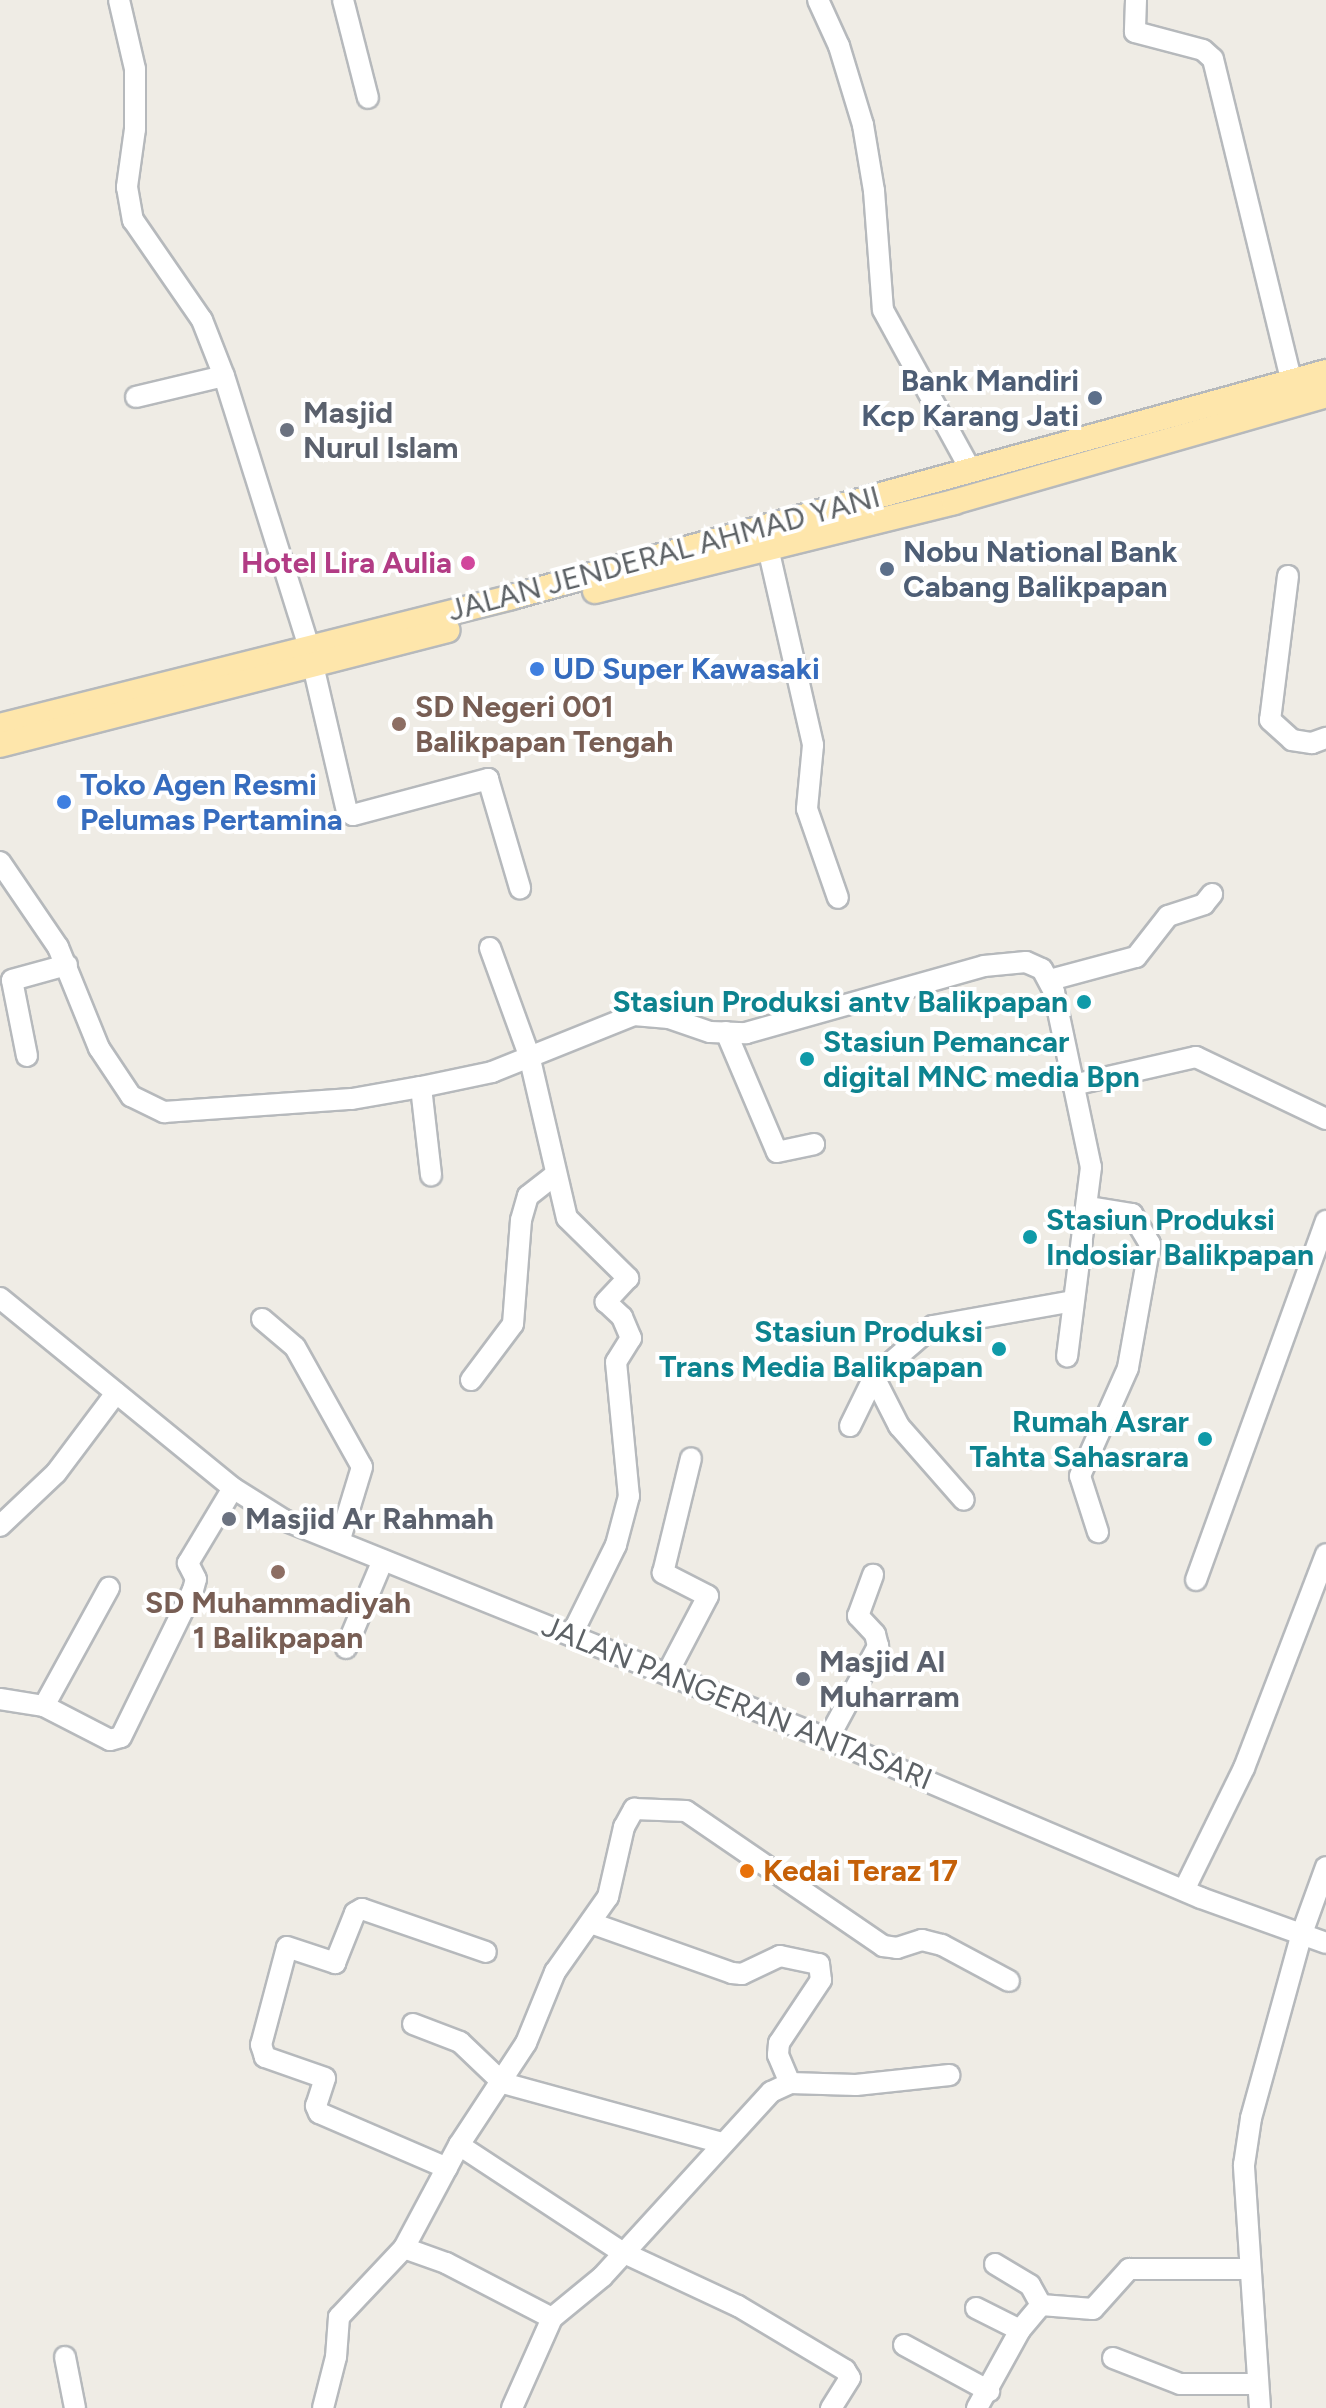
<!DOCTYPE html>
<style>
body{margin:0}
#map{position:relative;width:1326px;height:2408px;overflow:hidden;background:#efece5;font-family:Figtree,sans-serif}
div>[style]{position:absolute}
.roads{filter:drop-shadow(2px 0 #b6b9bc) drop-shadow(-2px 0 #b6b9bc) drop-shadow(0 2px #b6b9bc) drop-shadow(0 -2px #b6b9bc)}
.minor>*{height:20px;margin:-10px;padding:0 10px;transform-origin:10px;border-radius:10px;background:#fff}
.major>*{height:24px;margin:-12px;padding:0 12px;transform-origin:12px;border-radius:12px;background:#fee6ab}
.dots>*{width:22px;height:22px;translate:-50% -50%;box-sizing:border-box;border:4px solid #fff;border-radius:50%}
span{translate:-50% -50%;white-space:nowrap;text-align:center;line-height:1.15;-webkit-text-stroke:8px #fff;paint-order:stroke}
.service-label{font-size:30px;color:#4e5e75;font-weight:700}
.right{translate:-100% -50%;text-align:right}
.left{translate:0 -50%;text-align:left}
.worship-label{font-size:30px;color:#5b616d;font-weight:700}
.street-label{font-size:30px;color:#5d6266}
.hotel-label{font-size:30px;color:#b23c85;font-weight:700}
.shop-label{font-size:30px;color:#366cbe;font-weight:700}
.education-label{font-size:30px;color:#785e54;font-weight:700}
.culture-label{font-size:30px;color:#0d838f;font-weight:700}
.food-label{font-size:30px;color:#c56008;font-weight:700}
</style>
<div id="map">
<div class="roads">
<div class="minor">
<div style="left:119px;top:0;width:71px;rotate:76.9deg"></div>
<div style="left:135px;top:69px;width:60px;rotate:90deg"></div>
<div style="left:135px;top:129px;width:59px;rotate:97.9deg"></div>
<div style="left:127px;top:187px;width:34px;rotate:80deg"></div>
<div style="left:133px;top:220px;width:121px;rotate:55.4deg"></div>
<div style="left:202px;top:320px;width:60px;rotate:68.6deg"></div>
<div style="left:224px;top:376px;width:285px;rotate:72.6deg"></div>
<div style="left:309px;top:648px;width:167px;rotate:76.9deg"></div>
<div style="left:347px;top:811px;width:7px;rotate:34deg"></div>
<div style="left:353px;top:815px;width:140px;rotate:-14.9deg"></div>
<div style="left:488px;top:779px;width:114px;rotate:73.6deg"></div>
<div style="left:343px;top:0;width:101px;rotate:75.7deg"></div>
<div style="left:818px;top:0;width:51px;rotate:65.5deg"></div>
<div style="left:839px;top:46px;width:83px;rotate:73.1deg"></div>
<div style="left:863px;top:125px;width:67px;rotate:80.5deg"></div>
<div style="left:874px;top:191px;width:119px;rotate:85.7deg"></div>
<div style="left:883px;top:310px;width:183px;rotate:61.3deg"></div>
<div style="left:1136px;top:0;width:32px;rotate:92deg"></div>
<div style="left:1135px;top:32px;width:70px;rotate:14.8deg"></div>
<div style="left:1203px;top:50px;width:13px;rotate:42deg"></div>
<div style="left:1213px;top:59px;width:330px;rotate:76.3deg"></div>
<div style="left:136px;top:397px;width:90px;rotate:-13.4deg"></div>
<div style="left:768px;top:548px;width:202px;rotate:77.1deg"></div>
<div style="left:813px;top:745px;width:64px;rotate:95.4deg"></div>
<div style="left:807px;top:809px;width:94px;rotate:70.8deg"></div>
<div style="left:1288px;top:576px;width:145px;rotate:97.1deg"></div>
<div style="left:1270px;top:720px;width:30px;rotate:42deg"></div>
<div style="left:1292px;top:740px;width:20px;rotate:9deg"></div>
<div style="left:1312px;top:743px;width:15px;rotate:-20deg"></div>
<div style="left:0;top:862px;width:103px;rotate:55.7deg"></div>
<div style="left:58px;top:947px;width:109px;rotate:67.9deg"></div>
<div style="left:99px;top:1048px;width:58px;rotate:56.3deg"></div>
<div style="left:131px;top:1096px;width:37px;rotate:26deg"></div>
<div style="left:164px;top:1112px;width:188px;rotate:-4deg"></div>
<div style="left:352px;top:1099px;width:70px;rotate:-9.9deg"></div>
<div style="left:421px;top:1087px;width:73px;rotate:-11.9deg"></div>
<div style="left:492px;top:1072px;width:153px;rotate:-21.9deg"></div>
<div style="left:634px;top:1015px;width:35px;rotate:5deg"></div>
<div style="left:669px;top:1018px;width:43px;rotate:18.9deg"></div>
<div style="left:710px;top:1032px;width:36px;rotate:2deg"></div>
<div style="left:746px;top:1033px;width:247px;rotate:-15.7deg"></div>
<div style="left:984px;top:966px;width:42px;rotate:-5.4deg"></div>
<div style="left:1026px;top:962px;width:17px;rotate:24deg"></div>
<div style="left:1042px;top:969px;width:26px;rotate:62deg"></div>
<div style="left:1054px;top:992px;width:179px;rotate:78.1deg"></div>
<div style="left:1091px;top:1167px;width:191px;rotate:97.2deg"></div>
<div style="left:490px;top:948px;width:114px;rotate:70deg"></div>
<div style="left:529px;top:1055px;width:167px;rotate:76.9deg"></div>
<div style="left:567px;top:1218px;width:86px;rotate:44.5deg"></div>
<div style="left:628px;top:1278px;width:33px;rotate:133deg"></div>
<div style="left:606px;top:1302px;width:22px;rotate:43deg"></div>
<div style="left:622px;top:1317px;width:23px;rotate:67deg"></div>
<div style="left:631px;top:1338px;width:28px;rotate:122deg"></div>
<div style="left:616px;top:1362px;width:135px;rotate:84.5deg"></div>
<div style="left:629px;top:1496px;width:51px;rotate:104.9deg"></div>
<div style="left:616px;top:1545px;width:99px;rotate:116.3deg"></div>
<div style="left:1050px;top:980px;width:89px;rotate:-15deg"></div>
<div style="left:1136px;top:957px;width:52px;rotate:-52deg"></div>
<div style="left:1168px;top:916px;width:38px;rotate:-18deg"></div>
<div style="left:1204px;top:904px;width:13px;rotate:-51deg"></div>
<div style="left:726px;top:1032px;width:130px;rotate:67deg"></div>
<div style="left:777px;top:1152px;width:38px;rotate:-12deg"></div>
<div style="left:27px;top:1056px;width:77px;rotate:-101.2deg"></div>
<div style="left:12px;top:980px;width:57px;rotate:-15.3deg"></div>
<div style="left:1073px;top:1085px;width:126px;rotate:-12.8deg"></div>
<div style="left:1196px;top:1057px;width:144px;rotate:25.5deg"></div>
<div style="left:421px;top:1087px;width:89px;rotate:83.5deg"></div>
<div style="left:1088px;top:1207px;width:45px;rotate:9deg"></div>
<div style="left:1132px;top:1214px;width:35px;rotate:59deg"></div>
<div style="left:1150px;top:1244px;width:126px;rotate:100.1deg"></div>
<div style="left:1128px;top:1368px;width:118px;rotate:114deg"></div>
<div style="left:1080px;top:1476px;width:59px;rotate:72.2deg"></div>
<div style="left:0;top:1298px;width:301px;rotate:39.2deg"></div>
<div style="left:233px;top:1488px;width:60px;rotate:32.1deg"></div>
<div style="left:284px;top:1520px;width:586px;rotate:21.93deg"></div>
<div style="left:828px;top:1739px;width:405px;rotate:23.1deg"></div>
<div style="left:1201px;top:1898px;width:133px;rotate:19.8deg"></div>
<div style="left:262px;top:1319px;width:43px;rotate:40.3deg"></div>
<div style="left:295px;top:1347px;width:137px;rotate:60.8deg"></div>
<div style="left:362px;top:1467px;width:78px;rotate:107deg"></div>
<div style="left:874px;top:1377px;width:55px;rotate:63deg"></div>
<div style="left:899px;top:1426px;width:98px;rotate:48.7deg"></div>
<div style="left:471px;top:1380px;width:70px;rotate:-53.1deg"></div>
<div style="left:513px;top:1324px;width:104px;rotate:-85.6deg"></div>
<div style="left:521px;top:1220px;width:25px;rotate:-74deg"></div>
<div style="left:528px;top:1196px;width:33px;rotate:-38deg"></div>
<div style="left:850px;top:1426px;width:55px;rotate:-63.9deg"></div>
<div style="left:874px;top:1377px;width:78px;rotate:-40.8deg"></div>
<div style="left:933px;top:1326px;width:142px;rotate:-10.1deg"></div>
<div style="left:0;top:1526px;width:77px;rotate:-43.4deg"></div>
<div style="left:56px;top:1473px;width:100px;rotate:-53.1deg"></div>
<div style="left:1196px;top:1580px;width:382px;rotate:-70.1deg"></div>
<div style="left:346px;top:1648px;width:95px;rotate:-67.2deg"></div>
<div style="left:667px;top:1674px;width:88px;rotate:-62.3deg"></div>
<div style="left:708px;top:1596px;width:51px;rotate:-152.9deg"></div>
<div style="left:663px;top:1573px;width:118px;rotate:-76.3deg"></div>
<div style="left:0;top:1699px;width:45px;rotate:9deg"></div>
<div style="left:44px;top:1706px;width:74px;rotate:27.3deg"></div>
<div style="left:110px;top:1740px;width:11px;rotate:-15deg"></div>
<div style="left:121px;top:1737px;width:164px;rotate:-63.9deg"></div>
<div style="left:193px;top:1590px;width:11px;rotate:-75deg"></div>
<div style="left:196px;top:1579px;width:18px;rotate:-117deg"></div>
<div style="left:188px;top:1563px;width:87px;rotate:-59deg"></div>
<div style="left:44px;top:1706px;width:135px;rotate:-61.2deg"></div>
<div style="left:828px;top:1739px;width:106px;rotate:-61.7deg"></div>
<div style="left:878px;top:1646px;width:12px;rotate:-104deg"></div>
<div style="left:875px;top:1634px;width:25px;rotate:-133deg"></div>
<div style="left:858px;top:1616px;width:44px;rotate:-69.9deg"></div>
<div style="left:1184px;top:1890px;width:136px;rotate:-63.8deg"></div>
<div style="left:1244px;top:1768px;width:229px;rotate:-69deg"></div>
<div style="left:591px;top:1923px;width:150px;rotate:19.5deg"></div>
<div style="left:732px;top:1973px;width:10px;rotate:6deg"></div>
<div style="left:742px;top:1974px;width:42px;rotate:-25.3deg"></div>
<div style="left:780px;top:1956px;width:40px;rotate:12deg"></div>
<div style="left:819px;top:1964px;width:16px;rotate:83deg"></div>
<div style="left:821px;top:1980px;width:76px;rotate:123.7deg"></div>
<div style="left:779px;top:2043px;width:12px;rotate:95deg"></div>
<div style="left:778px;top:2055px;width:30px;rotate:67deg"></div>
<div style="left:413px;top:2024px;width:50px;rotate:21deg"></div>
<div style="left:460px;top:2042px;width:59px;rotate:43.6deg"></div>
<div style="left:503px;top:2083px;width:228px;rotate:15.3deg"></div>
<div style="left:459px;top:2145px;width:195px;rotate:33.3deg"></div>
<div style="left:622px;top:2252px;width:128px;rotate:25deg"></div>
<div style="left:738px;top:2306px;width:125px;rotate:30.9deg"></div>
<div style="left:845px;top:2370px;width:9px;rotate:58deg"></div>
<div style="left:850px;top:2378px;width:36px;rotate:122deg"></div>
<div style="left:447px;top:2168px;width:139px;rotate:-156.7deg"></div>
<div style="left:319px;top:2113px;width:8px;rotate:-113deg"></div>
<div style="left:316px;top:2106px;width:29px;rotate:-72deg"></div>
<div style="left:325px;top:2078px;width:64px;rotate:-160.7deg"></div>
<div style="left:265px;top:2057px;width:13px;rotate:-108deg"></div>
<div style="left:261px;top:2045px;width:101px;rotate:-75.1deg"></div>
<div style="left:287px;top:1947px;width:51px;rotate:18.4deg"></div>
<div style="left:335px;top:1963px;width:54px;rotate:-68.2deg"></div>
<div style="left:355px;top:1913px;width:8px;rotate:-30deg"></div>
<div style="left:362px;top:1909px;width:131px;rotate:19.1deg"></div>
<div style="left:404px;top:2248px;width:45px;rotate:19.7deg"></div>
<div style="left:446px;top:2263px;width:119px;rotate:27.4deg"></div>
<div style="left:995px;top:2264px;width:41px;rotate:31deg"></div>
<div style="left:1030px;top:2285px;width:23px;rotate:61deg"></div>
<div style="left:976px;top:2308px;width:49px;rotate:26.6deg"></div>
<div style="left:904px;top:2345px;width:97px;rotate:28.4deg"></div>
<div style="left:65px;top:2357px;width:52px;rotate:78.9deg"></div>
<div style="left:1113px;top:2358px;width:72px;rotate:21.2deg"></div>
<div style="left:1180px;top:2384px;width:78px"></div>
<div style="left:323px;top:2408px;width:53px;rotate:-75.7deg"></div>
<div style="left:336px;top:2357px;width:40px;rotate:-85.7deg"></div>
<div style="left:339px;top:2317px;width:95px;rotate:-46.7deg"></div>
<div style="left:404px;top:2248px;width:117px;rotate:-61.9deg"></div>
<div style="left:459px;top:2145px;width:122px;rotate:-56.7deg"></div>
<div style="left:526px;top:2043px;width:77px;rotate:-67.8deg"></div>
<div style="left:555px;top:1972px;width:92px;rotate:-54.8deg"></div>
<div style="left:608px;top:1897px;width:72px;rotate:-77.1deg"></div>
<div style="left:624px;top:1827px;width:21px;rotate:-61deg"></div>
<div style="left:634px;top:1809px;width:52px;rotate:2.2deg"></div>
<div style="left:686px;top:1811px;width:239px;rotate:34.4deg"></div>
<div style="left:883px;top:1946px;width:14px;rotate:8deg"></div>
<div style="left:897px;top:1948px;width:26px;rotate:-18deg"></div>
<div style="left:922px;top:1940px;width:21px;rotate:14deg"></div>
<div style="left:942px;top:1945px;width:76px;rotate:28.2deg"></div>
<div style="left:512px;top:2408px;width:98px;rotate:-66deg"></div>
<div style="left:552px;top:2318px;width:65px;rotate:-39.4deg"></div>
<div style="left:602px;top:2277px;width:251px;rotate:-47.6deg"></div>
<div style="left:771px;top:2092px;width:21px;rotate:-25deg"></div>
<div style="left:790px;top:2083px;width:66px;rotate:1.7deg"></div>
<div style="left:856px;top:2085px;width:94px;rotate:-6.1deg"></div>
<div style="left:977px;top:2408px;width:89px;rotate:-61.1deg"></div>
<div style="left:1020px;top:2330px;width:33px;rotate:-50deg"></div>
<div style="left:1041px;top:2305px;width:52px;rotate:4.4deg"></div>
<div style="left:1093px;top:2309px;width:54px;rotate:-48deg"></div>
<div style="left:1129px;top:2269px;width:120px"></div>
<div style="left:1260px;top:2408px;width:244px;rotate:-93.8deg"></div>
<div style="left:1244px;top:2165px;width:48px;rotate:-81.5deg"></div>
<div style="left:1251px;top:2118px;width:189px;rotate:-74.6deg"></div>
<div style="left:1301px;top:1936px;width:73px;rotate:-70.1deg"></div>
</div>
<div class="major">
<div style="left:595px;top:591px;width:370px;rotate:-13.9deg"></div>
<div style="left:954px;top:502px;width:387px;rotate:-16deg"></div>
<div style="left:0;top:726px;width:528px;rotate:-14.14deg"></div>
<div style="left:512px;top:597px;width:845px;rotate:-15.45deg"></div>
<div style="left:0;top:745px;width:462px;rotate:-14.4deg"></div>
</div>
</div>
<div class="dots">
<div style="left:1095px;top:398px;background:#5c6f8a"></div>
<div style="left:287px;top:430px;background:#6b7280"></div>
<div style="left:468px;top:563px;background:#d1479c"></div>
<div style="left:887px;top:569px;background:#5c6f8a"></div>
<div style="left:537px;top:669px;background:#3f7fe0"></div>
<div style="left:399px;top:724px;background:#8d6e63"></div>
<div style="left:64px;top:802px;background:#3f7fe0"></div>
<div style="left:1084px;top:1002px;background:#0f9aa8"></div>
<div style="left:807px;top:1059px;background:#0f9aa8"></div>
<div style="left:1030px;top:1237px;background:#0f9aa8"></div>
<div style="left:999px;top:1349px;background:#0f9aa8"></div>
<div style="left:1205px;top:1439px;background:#0f9aa8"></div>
<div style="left:229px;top:1519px;background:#6b7280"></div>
<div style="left:278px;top:1572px;background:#8d6e63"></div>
<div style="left:803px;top:1679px;background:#6b7280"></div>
<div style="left:747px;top:1871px;background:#e8710a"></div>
</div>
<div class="service-label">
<span class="right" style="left:1079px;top:398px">Bank Mandiri<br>Kcp Karang Jati</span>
<span class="left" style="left:903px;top:569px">Nobu National Bank<br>Cabang Balikpapan</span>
</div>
<div class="worship-label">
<span class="left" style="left:303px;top:430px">Masjid<br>Nurul Islam</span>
<span class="left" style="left:245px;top:1519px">Masjid Ar Rahmah</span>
<span class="left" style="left:819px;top:1679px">Masjid Al<br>Muharram</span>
</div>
<div class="street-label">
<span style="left:664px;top:554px;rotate:-15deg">JALAN JENDERAL AHMAD YANI</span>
<span style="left:737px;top:1703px;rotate:22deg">JALAN PANGERAN ANTASARI</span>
</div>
<div class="hotel-label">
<span class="right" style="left:452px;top:563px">Hotel Lira Aulia</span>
</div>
<div class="shop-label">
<span class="left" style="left:553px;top:669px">UD Super Kawasaki</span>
<span class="left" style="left:80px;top:802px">Toko Agen Resmi<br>Pelumas Pertamina</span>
</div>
<div class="education-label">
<span class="left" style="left:415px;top:724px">SD Negeri 001<br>Balikpapan Tengah</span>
<span style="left:278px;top:1620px">SD Muhammadiyah<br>1 Balikpapan</span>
</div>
<div class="culture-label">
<span class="right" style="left:1068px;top:1002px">Stasiun Produksi antv Balikpapan</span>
<span class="left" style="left:823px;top:1059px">Stasiun Pemancar<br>digital MNC media Bpn</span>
<span class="left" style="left:1046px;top:1237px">Stasiun Produksi<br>Indosiar Balikpapan</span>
<span class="right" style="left:983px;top:1349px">Stasiun Produksi<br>Trans Media Balikpapan</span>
<span class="right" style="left:1189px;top:1439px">Rumah Asrar<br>Tahta Sahasrara</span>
</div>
<div class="food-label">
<span class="left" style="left:763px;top:1871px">Kedai Teraz 17</span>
</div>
</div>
